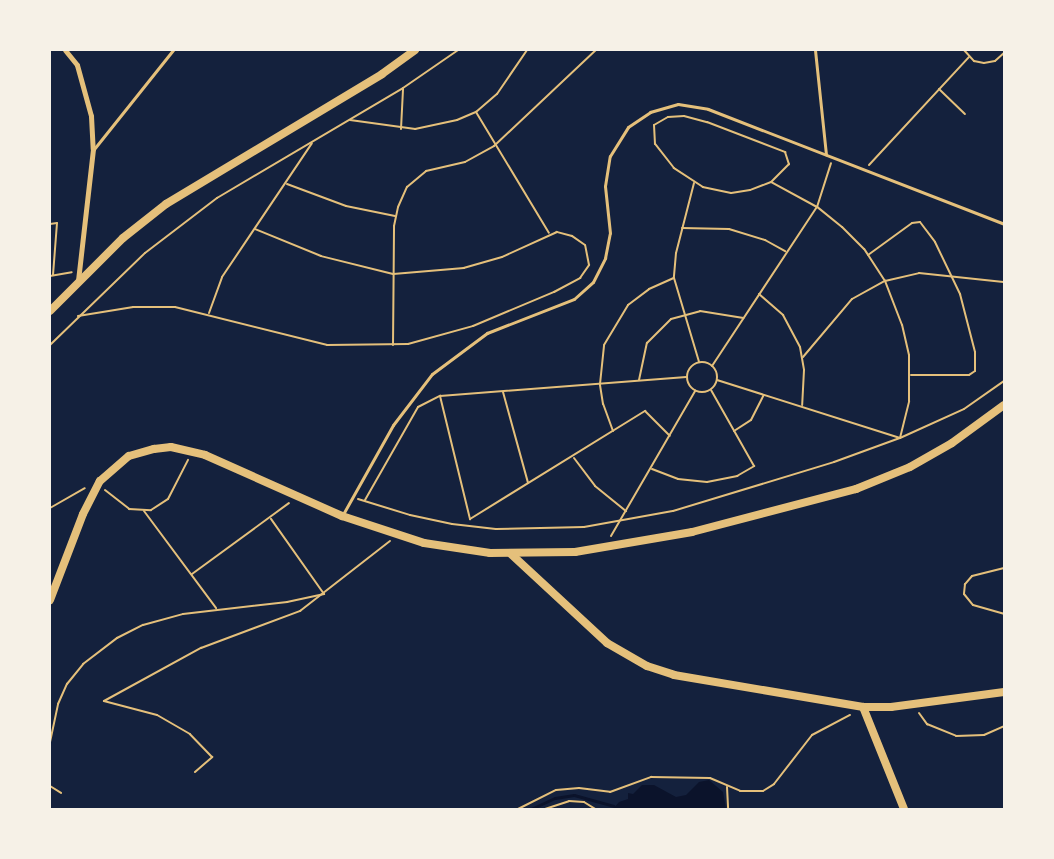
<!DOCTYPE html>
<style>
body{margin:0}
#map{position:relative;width:1054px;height:859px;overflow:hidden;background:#14213d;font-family:Barlow,sans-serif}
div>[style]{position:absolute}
.water>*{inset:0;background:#0b132b}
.stream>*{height:3px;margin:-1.5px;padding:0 1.5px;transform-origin:1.5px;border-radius:1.5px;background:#0b132b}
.path>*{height:2px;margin:-1px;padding:0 1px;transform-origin:1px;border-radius:1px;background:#e5c07b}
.path>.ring{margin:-1px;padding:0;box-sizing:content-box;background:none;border:2px solid #e5c07b;border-radius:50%}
.service>*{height:3px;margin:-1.5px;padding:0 1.5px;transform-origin:1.5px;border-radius:1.5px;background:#e5c07b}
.minor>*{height:5px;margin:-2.5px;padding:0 2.5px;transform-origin:2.5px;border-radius:2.5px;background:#e5c07b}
.tertiary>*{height:8px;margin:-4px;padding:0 4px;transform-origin:4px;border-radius:4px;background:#e5c07b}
span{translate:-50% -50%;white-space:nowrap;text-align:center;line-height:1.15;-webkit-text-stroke:4.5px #f6f1e7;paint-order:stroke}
.frame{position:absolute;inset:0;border:51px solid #f6f1e7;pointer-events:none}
</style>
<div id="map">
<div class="water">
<div style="clip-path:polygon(709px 780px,723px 792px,726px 809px,613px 809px,619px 802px,628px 799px,628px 793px,633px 794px,642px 785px,654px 785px,676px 797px,686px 795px,699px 782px)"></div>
</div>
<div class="stream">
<div style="left:531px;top:809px;width:26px;rotate:-25deg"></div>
<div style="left:555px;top:798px;width:19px;rotate:-9deg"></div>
<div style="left:574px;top:795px;width:41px;rotate:15.4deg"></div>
</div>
<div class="path">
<div style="left:964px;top:50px;width:15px;rotate:48deg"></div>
<div style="left:974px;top:61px;width:10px;rotate:11deg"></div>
<div style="left:984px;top:63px;width:11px;rotate:-10deg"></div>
<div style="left:995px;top:61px;width:12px;rotate:-42deg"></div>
<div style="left:939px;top:89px;width:36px;rotate:44deg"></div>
<div style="left:476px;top:112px;width:141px;rotate:58.9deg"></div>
<div style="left:668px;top:117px;width:16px;rotate:-4deg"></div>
<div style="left:684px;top:116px;width:24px;rotate:15deg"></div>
<div style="left:707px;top:122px;width:84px;rotate:21deg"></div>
<div style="left:785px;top:152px;width:13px;rotate:72deg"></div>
<div style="left:789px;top:164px;width:25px;rotate:135deg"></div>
<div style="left:771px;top:182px;width:22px;rotate:159deg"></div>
<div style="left:750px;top:190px;width:19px;rotate:171deg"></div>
<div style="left:731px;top:193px;width:29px;rotate:-168deg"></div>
<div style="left:703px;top:187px;width:35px;rotate:-147deg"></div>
<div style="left:674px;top:168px;width:31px;rotate:-128deg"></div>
<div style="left:655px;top:144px;width:19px;rotate:-93deg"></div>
<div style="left:654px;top:125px;width:16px;rotate:-30deg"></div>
<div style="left:350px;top:120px;width:66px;rotate:7.9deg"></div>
<div style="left:415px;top:129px;width:43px;rotate:-12.1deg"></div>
<div style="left:457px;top:120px;width:21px;rotate:-23deg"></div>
<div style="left:476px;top:112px;width:28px;rotate:-41deg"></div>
<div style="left:497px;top:94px;width:53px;rotate:-55.7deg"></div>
<div style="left:401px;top:129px;width:40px;rotate:-87.1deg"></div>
<div style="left:869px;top:165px;width:147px;rotate:-47.2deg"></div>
<div style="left:694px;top:183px;width:72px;rotate:104.4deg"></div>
<div style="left:676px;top:253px;width:25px;rotate:95deg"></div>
<div style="left:674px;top:278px;width:88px;rotate:73.4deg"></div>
<div style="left:287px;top:184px;width:63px;rotate:20.4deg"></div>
<div style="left:346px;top:206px;width:50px;rotate:11.5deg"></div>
<div style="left:50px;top:224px;width:7px;rotate:-8deg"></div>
<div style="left:57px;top:223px;width:52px;rotate:94.4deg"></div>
<div style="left:682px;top:228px;width:47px;rotate:1.2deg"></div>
<div style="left:729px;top:229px;width:38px;rotate:17deg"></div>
<div style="left:765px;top:240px;width:23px;rotate:29deg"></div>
<div style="left:868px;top:255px;width:54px;rotate:-36deg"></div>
<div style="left:912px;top:223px;width:8px;rotate:-7deg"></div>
<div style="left:920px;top:222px;width:25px;rotate:53deg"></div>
<div style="left:935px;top:242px;width:58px;rotate:64.3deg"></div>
<div style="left:960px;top:294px;width:60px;rotate:75.5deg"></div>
<div style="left:975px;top:352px;width:19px;rotate:90deg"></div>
<div style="left:975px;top:371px;width:7px;rotate:146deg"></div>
<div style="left:969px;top:375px;width:58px;rotate:180deg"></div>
<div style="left:50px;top:276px;width:22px;rotate:-10deg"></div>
<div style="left:759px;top:294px;width:32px;rotate:41deg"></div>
<div style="left:783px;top:315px;width:36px;rotate:62deg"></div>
<div style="left:800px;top:347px;width:23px;rotate:80deg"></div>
<div style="left:804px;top:370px;width:35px;rotate:93deg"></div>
<div style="left:209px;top:313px;width:38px;rotate:-70deg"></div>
<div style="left:222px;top:277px;width:161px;rotate:-56.1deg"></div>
<div style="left:78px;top:316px;width:56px;rotate:-9.3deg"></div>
<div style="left:133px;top:307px;width:42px"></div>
<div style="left:175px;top:307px;width:157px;rotate:14deg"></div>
<div style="left:327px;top:345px;width:81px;rotate:-0.7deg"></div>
<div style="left:408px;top:344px;width:67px;rotate:-15.5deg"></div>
<div style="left:473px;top:326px;width:88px;rotate:-22.8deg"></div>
<div style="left:554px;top:292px;width:30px;rotate:-28deg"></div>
<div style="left:580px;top:278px;width:16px;rotate:-55deg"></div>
<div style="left:589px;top:265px;width:20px;rotate:-101deg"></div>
<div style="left:585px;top:245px;width:16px;rotate:-145deg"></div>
<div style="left:572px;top:236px;width:16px;rotate:-165deg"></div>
<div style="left:557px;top:232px;width:60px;rotate:155.6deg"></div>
<div style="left:502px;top:257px;width:40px;rotate:164deg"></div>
<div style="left:464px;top:268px;width:71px;rotate:175.2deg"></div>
<div style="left:393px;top:274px;width:74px;rotate:-166deg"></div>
<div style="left:321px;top:256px;width:71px;rotate:-157.8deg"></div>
<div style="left:50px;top:345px;width:132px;rotate:-44.1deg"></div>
<div style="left:145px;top:253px;width:91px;rotate:-37.4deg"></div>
<div style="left:217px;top:198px;width:216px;rotate:-30.6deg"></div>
<div style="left:403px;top:88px;width:67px;rotate:-34.6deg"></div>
<div style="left:393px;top:345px;width:119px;rotate:-89.5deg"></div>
<div style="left:394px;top:226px;width:19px;rotate:-78deg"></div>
<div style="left:398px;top:207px;width:22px;rotate:-66deg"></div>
<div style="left:407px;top:187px;width:25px;rotate:-40deg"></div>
<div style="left:426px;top:171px;width:40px;rotate:-13deg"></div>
<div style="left:465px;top:162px;width:33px;rotate:-29deg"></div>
<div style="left:494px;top:146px;width:140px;rotate:-43.3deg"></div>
<div style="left:803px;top:357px;width:76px;rotate:-49.8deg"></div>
<div style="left:852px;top:299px;width:38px;rotate:-29deg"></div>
<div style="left:885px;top:281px;width:35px;rotate:-13deg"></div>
<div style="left:919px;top:273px;width:85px;rotate:6deg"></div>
<div class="ring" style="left:687px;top:362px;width:28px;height:28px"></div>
<div style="left:712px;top:366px;width:191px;rotate:-56.6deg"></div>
<div style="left:817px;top:207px;width:46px;rotate:-72.3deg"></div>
<div style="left:639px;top:380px;width:38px;rotate:-78deg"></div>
<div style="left:647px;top:343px;width:34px;rotate:-45deg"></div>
<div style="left:671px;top:319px;width:30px;rotate:-15deg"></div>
<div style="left:700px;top:311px;width:44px;rotate:9.2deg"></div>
<div style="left:717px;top:380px;width:192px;rotate:17.6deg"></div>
<div style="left:900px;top:438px;width:70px;rotate:-24.4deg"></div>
<div style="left:964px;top:409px;width:49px;rotate:-35deg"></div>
<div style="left:503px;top:392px;width:94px;rotate:74.6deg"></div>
<div style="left:440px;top:396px;width:127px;rotate:76.3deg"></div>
<div style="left:470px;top:519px;width:206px;rotate:-31.7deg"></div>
<div style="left:645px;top:411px;width:35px;rotate:45deg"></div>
<div style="left:613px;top:431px;width:29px;rotate:-110deg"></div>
<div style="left:603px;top:404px;width:20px;rotate:-99deg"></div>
<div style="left:600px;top:384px;width:39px;rotate:-84deg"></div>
<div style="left:604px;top:345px;width:47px;rotate:-59deg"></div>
<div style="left:628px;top:305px;width:26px;rotate:-37deg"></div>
<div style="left:649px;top:289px;width:27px;rotate:-24deg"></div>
<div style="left:734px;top:431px;width:20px;rotate:-33deg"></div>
<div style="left:751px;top:420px;width:28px;rotate:-63deg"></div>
<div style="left:574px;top:458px;width:35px;rotate:53deg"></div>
<div style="left:595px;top:486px;width:40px;rotate:39deg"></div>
<div style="left:652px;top:469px;width:28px;rotate:21deg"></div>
<div style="left:678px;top:479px;width:29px;rotate:6deg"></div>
<div style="left:707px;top:482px;width:31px;rotate:-11deg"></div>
<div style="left:737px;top:476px;width:20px;rotate:-30deg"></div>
<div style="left:754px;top:466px;width:87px;rotate:-119.5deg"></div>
<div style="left:105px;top:490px;width:31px;rotate:38deg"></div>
<div style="left:129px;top:509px;width:22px;rotate:3deg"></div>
<div style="left:151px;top:510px;width:20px;rotate:-33deg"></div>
<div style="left:168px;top:499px;width:44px;rotate:-62.9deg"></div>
<div style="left:358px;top:499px;width:54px;rotate:17.1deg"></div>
<div style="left:410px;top:515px;width:43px;rotate:12.1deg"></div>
<div style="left:452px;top:524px;width:44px;rotate:6.5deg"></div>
<div style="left:496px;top:529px;width:88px;rotate:-1.3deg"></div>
<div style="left:584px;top:527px;width:90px;rotate:-10.2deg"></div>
<div style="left:673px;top:511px;width:168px;rotate:-16.9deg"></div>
<div style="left:834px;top:462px;width:70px;rotate:-20deg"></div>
<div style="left:900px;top:438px;width:38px;rotate:-76deg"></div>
<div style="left:909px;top:401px;width:46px;rotate:-90deg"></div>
<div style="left:909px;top:355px;width:31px;rotate:-103deg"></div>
<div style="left:902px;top:325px;width:47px;rotate:-111.1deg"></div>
<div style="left:885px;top:281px;width:38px;rotate:-123deg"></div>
<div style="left:864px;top:249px;width:31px;rotate:-135deg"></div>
<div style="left:842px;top:227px;width:32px;rotate:-141deg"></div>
<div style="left:817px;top:207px;width:52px;rotate:-151.5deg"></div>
<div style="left:365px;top:500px;width:107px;rotate:-60.3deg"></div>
<div style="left:418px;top:407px;width:25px;rotate:-27deg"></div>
<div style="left:440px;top:396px;width:247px;rotate:-4.4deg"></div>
<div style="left:50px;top:508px;width:40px;rotate:-29.7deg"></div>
<div style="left:144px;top:511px;width:121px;rotate:53.4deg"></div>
<div style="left:611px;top:536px;width:168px;rotate:-59.9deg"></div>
<div style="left:1004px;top:568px;width:33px;rotate:166deg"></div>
<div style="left:972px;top:576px;width:11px;rotate:131deg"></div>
<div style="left:965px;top:584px;width:10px;rotate:96deg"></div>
<div style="left:964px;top:594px;width:14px;rotate:51deg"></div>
<div style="left:973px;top:605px;width:32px;rotate:16deg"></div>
<div style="left:192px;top:574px;width:120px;rotate:-36.2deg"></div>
<div style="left:919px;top:713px;width:14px;rotate:54deg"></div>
<div style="left:927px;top:724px;width:31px;rotate:22deg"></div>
<div style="left:956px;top:736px;width:28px;rotate:-2deg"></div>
<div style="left:984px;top:735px;width:22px;rotate:-24deg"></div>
<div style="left:50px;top:742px;width:39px;rotate:-78deg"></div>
<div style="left:58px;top:704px;width:22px;rotate:-66deg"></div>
<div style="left:67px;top:684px;width:26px;rotate:-51deg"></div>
<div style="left:83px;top:664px;width:43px;rotate:-37.4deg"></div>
<div style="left:117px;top:638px;width:29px;rotate:-27deg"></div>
<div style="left:143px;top:625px;width:41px;rotate:-15.4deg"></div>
<div style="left:183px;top:614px;width:105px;rotate:-6.6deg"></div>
<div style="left:287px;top:602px;width:38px;rotate:-12deg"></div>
<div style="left:324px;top:594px;width:92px;rotate:-125.2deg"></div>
<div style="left:195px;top:772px;width:23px;rotate:-41deg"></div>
<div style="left:212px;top:757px;width:32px;rotate:-134deg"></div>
<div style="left:190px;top:734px;width:38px;rotate:-150deg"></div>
<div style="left:157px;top:715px;width:55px;rotate:-165.2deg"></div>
<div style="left:104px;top:701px;width:111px;rotate:-28.7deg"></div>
<div style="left:201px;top:648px;width:106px;rotate:-20.5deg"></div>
<div style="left:300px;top:611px;width:114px;rotate:-37.9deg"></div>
<div style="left:50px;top:786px;width:13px;rotate:32deg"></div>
<div style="left:727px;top:787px;width:22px;rotate:87deg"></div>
<div style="left:518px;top:809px;width:42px;rotate:-26.6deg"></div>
<div style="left:556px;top:790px;width:23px;rotate:-5deg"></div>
<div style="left:579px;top:788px;width:31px;rotate:7deg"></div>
<div style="left:610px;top:792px;width:44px;rotate:-20.1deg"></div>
<div style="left:651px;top:777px;width:59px;rotate:1deg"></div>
<div style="left:710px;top:778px;width:33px;rotate:23deg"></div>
<div style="left:740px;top:791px;width:23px"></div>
<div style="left:763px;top:791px;width:13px;rotate:-32deg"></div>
<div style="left:774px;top:784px;width:62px;rotate:-52.2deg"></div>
<div style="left:812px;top:735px;width:43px;rotate:-27.8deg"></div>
<div style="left:545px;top:809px;width:25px;rotate:-18deg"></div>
<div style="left:569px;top:801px;width:15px;rotate:4deg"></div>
<div style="left:584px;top:802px;width:13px;rotate:32deg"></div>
</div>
<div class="service">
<div style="left:815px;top:50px;width:105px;rotate:84deg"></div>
<div style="left:94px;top:149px;width:127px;rotate:-51.4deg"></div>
<div style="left:342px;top:516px;width:104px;rotate:-60.7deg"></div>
<div style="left:393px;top:425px;width:64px;rotate:-52.6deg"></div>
<div style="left:432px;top:374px;width:69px;rotate:-36.7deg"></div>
<div style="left:487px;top:333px;width:93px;rotate:-21.3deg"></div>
<div style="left:574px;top:299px;width:25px;rotate:-42deg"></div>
<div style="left:593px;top:282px;width:27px;rotate:-63deg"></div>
<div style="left:605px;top:258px;width:25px;rotate:-79deg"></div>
<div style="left:610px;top:233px;width:47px;rotate:-96.1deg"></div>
<div style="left:605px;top:186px;width:30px;rotate:-81deg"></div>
<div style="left:610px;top:156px;width:34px;rotate:-58deg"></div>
<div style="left:628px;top:127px;width:27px;rotate:-34deg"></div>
<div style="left:650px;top:112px;width:29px;rotate:-16deg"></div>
<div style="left:678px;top:104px;width:30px;rotate:9deg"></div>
<div style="left:708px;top:109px;width:318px;rotate:21.2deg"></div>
</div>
<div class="minor">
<div style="left:65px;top:50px;width:19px;rotate:51deg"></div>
<div style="left:77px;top:65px;width:53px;rotate:74.6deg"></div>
<div style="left:91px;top:116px;width:33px;rotate:87deg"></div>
<div style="left:93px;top:149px;width:133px;rotate:96.5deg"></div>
</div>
<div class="tertiary">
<div style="left:50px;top:311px;width:103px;rotate:-45deg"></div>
<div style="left:123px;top:238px;width:55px;rotate:-38.3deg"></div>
<div style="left:166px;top:204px;width:252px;rotate:-31deg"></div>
<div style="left:382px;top:74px;width:41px;rotate:-36deg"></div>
<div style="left:511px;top:554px;width:131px;rotate:42.8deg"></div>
<div style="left:607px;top:643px;width:46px;rotate:29.9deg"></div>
<div style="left:647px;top:666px;width:28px;rotate:18deg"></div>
<div style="left:674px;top:675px;width:192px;rotate:9.6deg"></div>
<div style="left:863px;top:707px;width:28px"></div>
<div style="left:891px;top:707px;width:114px;rotate:-7.6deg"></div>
<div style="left:50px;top:600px;width:92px;rotate:-69deg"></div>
<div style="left:83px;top:514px;width:37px;rotate:-63deg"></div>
<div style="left:100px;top:481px;width:38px;rotate:-41deg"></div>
<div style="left:129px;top:456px;width:26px;rotate:-16deg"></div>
<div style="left:154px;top:449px;width:17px;rotate:-7deg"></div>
<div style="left:171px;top:447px;width:35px;rotate:13deg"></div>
<div style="left:205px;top:455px;width:150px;rotate:24deg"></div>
<div style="left:342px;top:516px;width:86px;rotate:18.2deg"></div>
<div style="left:424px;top:543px;width:67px;rotate:8.6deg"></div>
<div style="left:490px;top:553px;width:85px;rotate:-0.7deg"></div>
<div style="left:575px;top:552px;width:119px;rotate:-9.7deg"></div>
<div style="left:692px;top:532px;width:170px;rotate:-14.7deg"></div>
<div style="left:856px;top:489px;width:58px;rotate:-22.2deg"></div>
<div style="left:910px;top:467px;width:48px;rotate:-29.7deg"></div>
<div style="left:952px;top:443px;width:64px;rotate:-36.2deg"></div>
<div style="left:863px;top:707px;width:110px;rotate:68.1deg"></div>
</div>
<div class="frame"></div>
</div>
